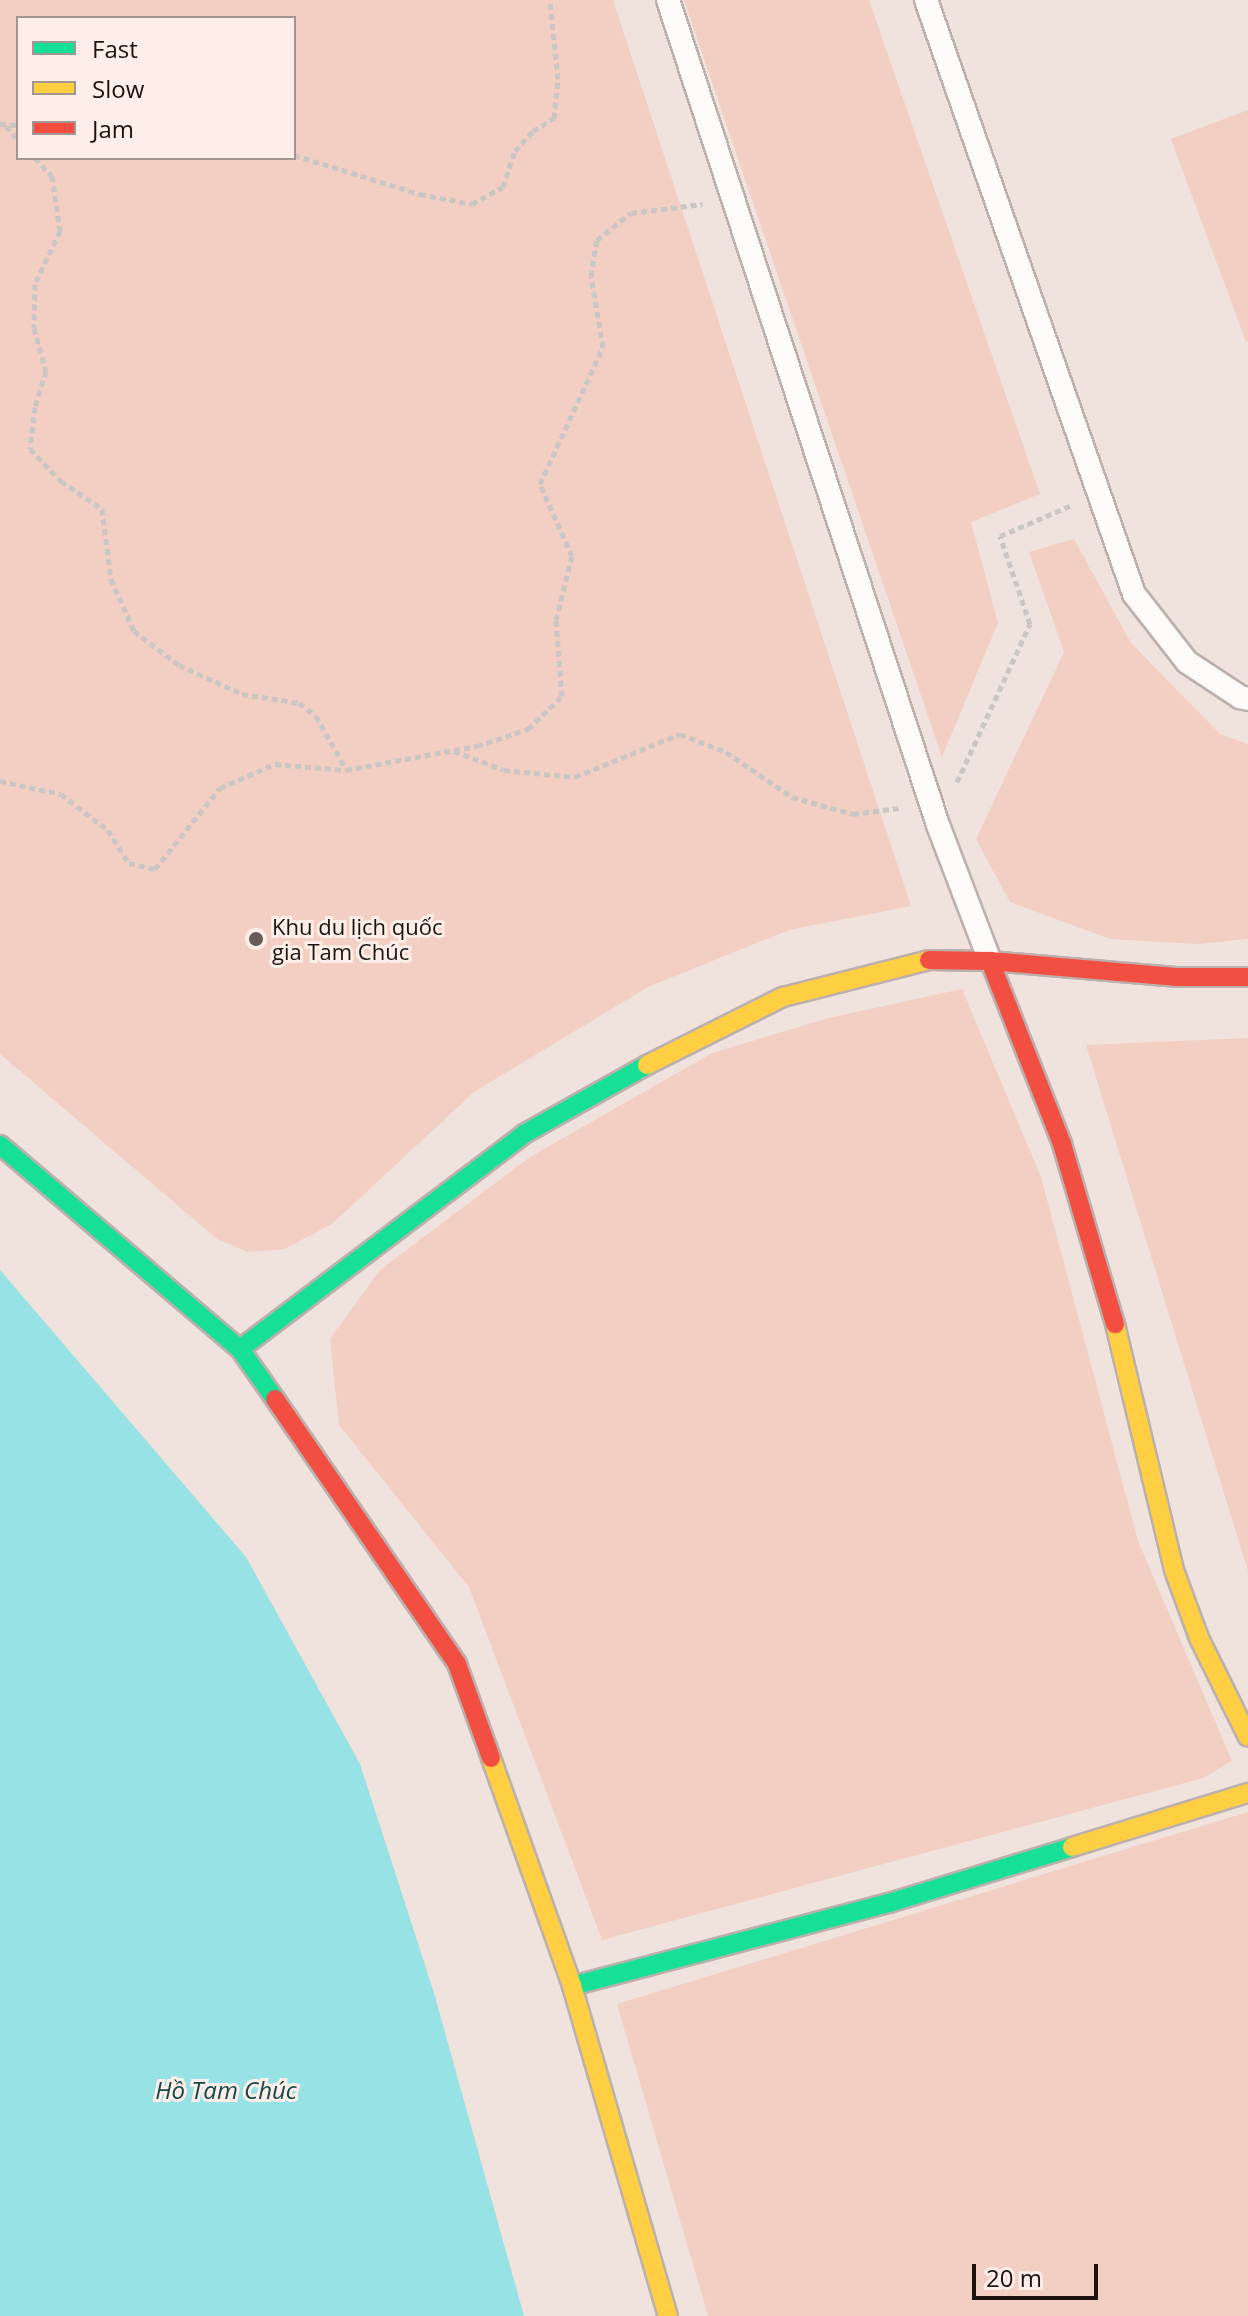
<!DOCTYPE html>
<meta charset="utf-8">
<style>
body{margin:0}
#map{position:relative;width:1248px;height:2316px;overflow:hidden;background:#f0e2dd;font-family:"Open Sans",sans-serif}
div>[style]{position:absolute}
.green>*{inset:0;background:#f3cfc3}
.water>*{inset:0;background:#96e2e5}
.path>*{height:5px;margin-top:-2.5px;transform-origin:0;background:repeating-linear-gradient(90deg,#c9c6c4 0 6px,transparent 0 10px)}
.roads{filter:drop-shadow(2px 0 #bcb0ad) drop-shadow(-2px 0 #bcb0ad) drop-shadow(0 2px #bcb0ad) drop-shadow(0 -2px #bcb0ad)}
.lane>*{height:22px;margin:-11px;padding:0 11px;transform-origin:11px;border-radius:11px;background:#fdfbfa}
.fast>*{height:18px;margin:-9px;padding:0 9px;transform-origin:9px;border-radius:9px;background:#16e098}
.slow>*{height:18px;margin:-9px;padding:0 9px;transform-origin:9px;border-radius:9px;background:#ffcf43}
.jam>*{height:18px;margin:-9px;padding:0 9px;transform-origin:9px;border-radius:9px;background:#f24e42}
.dots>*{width:22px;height:22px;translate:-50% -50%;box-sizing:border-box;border:4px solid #fdeee8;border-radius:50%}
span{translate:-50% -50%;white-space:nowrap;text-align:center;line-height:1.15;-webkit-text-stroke:6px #fdeee8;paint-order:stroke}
.poi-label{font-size:22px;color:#1c1310}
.left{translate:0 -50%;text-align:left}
.water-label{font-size:24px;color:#13474a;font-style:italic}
.legend{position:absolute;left:16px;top:16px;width:280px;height:144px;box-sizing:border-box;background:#fdeee8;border:2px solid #a39692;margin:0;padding:10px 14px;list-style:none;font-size:24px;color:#1c1310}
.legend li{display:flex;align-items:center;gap:16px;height:40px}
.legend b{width:40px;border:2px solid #a39692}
.scale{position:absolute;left:972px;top:2264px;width:126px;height:36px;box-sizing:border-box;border:4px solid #1c1310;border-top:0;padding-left:10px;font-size:24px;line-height:28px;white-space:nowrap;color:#1c1310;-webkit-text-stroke:6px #fdeee8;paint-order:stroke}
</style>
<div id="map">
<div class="green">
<div style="clip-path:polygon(evenodd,0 0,613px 0,911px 906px,789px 930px,648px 987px,474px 1092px,332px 1224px,284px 1249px,248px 1252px,217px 1239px,0 1054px,0 0,18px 18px,294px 18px,294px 158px,18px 158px,18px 18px)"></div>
<div style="clip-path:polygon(684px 0,869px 0,1040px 494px,971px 522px,998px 623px,942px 757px)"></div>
<div style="clip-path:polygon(1248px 110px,1248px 341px,1246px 342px,1171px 139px)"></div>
<div style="clip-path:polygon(1074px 539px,1131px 643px,1220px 734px,1248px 744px,1248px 939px,1199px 944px,1110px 939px,1010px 902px,976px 839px,1064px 652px,1029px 552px)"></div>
<div style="clip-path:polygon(962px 989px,1041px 1177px,1138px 1541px,1232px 1761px,1203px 1778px,602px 1940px,469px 1587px,339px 1425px,330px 1339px,380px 1270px,530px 1157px,712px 1053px,829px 1018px)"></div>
<div style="clip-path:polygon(1248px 1038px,1248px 1571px,1086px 1045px)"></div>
<div style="clip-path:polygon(1248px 1812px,1248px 2316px,708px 2316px,617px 2004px)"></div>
</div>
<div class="water">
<div style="clip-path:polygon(0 1270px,246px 1557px,360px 1764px,434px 1993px,524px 2316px,0 2316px)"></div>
</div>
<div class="path">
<div style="left:0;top:124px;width:18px;rotate:3deg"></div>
<div style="left:6px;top:126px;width:18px;rotate:49deg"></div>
<div style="left:294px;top:155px;width:132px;rotate:17.2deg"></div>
<div style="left:420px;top:194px;width:53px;rotate:10.9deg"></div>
<div style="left:472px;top:204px;width:35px;rotate:-29deg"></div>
<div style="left:503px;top:187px;width:38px;rotate:-72deg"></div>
<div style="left:515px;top:151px;width:27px;rotate:-48deg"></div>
<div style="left:533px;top:131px;width:25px;rotate:-32deg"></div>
<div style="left:554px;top:118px;width:39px;rotate:-84deg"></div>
<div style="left:558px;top:79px;width:79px;rotate:-95.8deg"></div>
<div style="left:35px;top:158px;width:25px;rotate:47deg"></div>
<div style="left:52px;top:176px;width:56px;rotate:81.7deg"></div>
<div style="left:60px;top:231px;width:59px;rotate:115.3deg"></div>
<div style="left:35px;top:284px;width:44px;rotate:91.3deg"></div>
<div style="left:34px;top:328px;width:45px;rotate:74.4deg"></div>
<div style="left:46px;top:371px;width:38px;rotate:107deg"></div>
<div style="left:35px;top:407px;width:42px;rotate:96.8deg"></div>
<div style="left:30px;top:449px;width:45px;rotate:45.9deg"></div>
<div style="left:61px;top:481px;width:50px;rotate:34.3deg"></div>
<div style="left:102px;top:509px;width:71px;rotate:82.7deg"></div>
<div style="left:111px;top:579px;width:57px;rotate:66.1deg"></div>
<div style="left:134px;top:631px;width:56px;rotate:37.1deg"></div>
<div style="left:179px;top:665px;width:69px;rotate:24.7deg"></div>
<div style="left:242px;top:694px;width:58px;rotate:9deg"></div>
<div style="left:299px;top:703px;width:21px;rotate:37deg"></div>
<div style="left:316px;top:716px;width:61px;rotate:60.5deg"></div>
<div style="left:454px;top:751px;width:53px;rotate:20.8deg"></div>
<div style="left:504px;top:770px;width:71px;rotate:5.6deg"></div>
<div style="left:575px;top:777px;width:113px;rotate:-22.3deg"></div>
<div style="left:680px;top:734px;width:49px;rotate:21.4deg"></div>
<div style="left:726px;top:752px;width:80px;rotate:34.3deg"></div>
<div style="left:792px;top:797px;width:63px;rotate:15.6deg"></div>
<div style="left:853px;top:814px;width:46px;rotate:-7.4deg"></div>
<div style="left:0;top:781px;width:62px;rotate:12deg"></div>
<div style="left:61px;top:794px;width:59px;rotate:37.5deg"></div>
<div style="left:108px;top:830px;width:39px;rotate:58deg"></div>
<div style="left:129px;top:863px;width:27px;rotate:13deg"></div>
<div style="left:155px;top:869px;width:104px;rotate:-51.3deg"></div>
<div style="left:220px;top:788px;width:60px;rotate:-23.6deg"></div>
<div style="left:275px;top:764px;width:71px;rotate:4.8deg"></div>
<div style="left:346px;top:770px;width:133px;rotate:-10.4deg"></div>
<div style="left:477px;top:746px;width:54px;rotate:-18.4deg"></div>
<div style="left:528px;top:729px;width:47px;rotate:-44.1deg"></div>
<div style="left:562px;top:696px;width:76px;rotate:-94.5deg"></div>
<div style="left:556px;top:620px;width:66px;rotate:-76deg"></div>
<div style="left:572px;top:556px;width:79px;rotate:-114deg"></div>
<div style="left:540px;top:484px;width:151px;rotate:-65.3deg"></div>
<div style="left:603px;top:347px;width:72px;rotate:-99.6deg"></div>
<div style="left:591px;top:276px;width:36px;rotate:-81deg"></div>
<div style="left:597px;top:240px;width:43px;rotate:-38.5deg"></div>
<div style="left:631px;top:213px;width:72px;rotate:-7.2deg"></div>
<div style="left:957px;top:782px;width:174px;rotate:-65.2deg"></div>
<div style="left:1030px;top:624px;width:93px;rotate:-108.8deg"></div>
<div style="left:1000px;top:536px;width:78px;rotate:-23.3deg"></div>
</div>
<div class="roads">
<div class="lane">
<div style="left:668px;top:0;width:868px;rotate:71.88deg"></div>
<div style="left:938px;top:825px;width:146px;rotate:69.1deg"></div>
<div style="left:926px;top:0;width:629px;rotate:70.7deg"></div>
<div style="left:1134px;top:594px;width:86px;rotate:52.1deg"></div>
<div style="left:1187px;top:662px;width:64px;rotate:33.4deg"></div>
<div style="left:1240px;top:697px;width:8px;rotate:14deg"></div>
</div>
<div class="fast">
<div style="left:0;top:1145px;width:315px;rotate:40.4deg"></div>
<div style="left:240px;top:1349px;width:61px;rotate:55deg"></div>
<div style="left:240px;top:1349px;width:356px;rotate:-37.1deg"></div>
<div style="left:524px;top:1134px;width:141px;rotate:-29.3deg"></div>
<div style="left:572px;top:1986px;width:328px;rotate:-14.7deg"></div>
<div style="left:889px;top:1903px;width:191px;rotate:-17deg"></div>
</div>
<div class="slow">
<div style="left:647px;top:1065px;width:152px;rotate:-26.6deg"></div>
<div style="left:783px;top:997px;width:151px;rotate:-14.2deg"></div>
<div style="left:1115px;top:1324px;width:253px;rotate:76.5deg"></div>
<div style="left:1174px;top:1570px;width:72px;rotate:69.8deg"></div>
<div style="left:1199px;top:1638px;width:110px;rotate:63.7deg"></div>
<div style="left:491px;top:1758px;width:242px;rotate:70.4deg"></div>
<div style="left:572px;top:1986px;width:344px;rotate:73.8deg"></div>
<div style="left:1072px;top:1847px;width:184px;rotate:-17.1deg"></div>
</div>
<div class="jam">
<div style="left:929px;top:960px;width:61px;rotate:0.9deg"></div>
<div style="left:990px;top:961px;width:186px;rotate:4.9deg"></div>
<div style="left:1175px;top:977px;width:73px"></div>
<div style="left:990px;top:961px;width:197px;rotate:68.5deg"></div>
<div style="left:1062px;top:1144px;width:188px;rotate:73.6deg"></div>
<div style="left:275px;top:1399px;width:321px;rotate:55.5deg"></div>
<div style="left:457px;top:1664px;width:100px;rotate:70.1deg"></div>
</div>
</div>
<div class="dots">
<div style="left:256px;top:939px;background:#665b58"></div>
</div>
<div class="poi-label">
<span class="left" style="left:272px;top:939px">Khu du lịch quốc<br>gia Tam Chúc</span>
</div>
<div class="water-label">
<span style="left:226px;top:2090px">Hồ Tam Chúc</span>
</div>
<ul class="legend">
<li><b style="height:10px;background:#16e098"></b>Fast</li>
<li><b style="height:10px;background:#ffcf43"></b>Slow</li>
<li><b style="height:10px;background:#f24e42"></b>Jam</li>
</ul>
<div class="scale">20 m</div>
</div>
